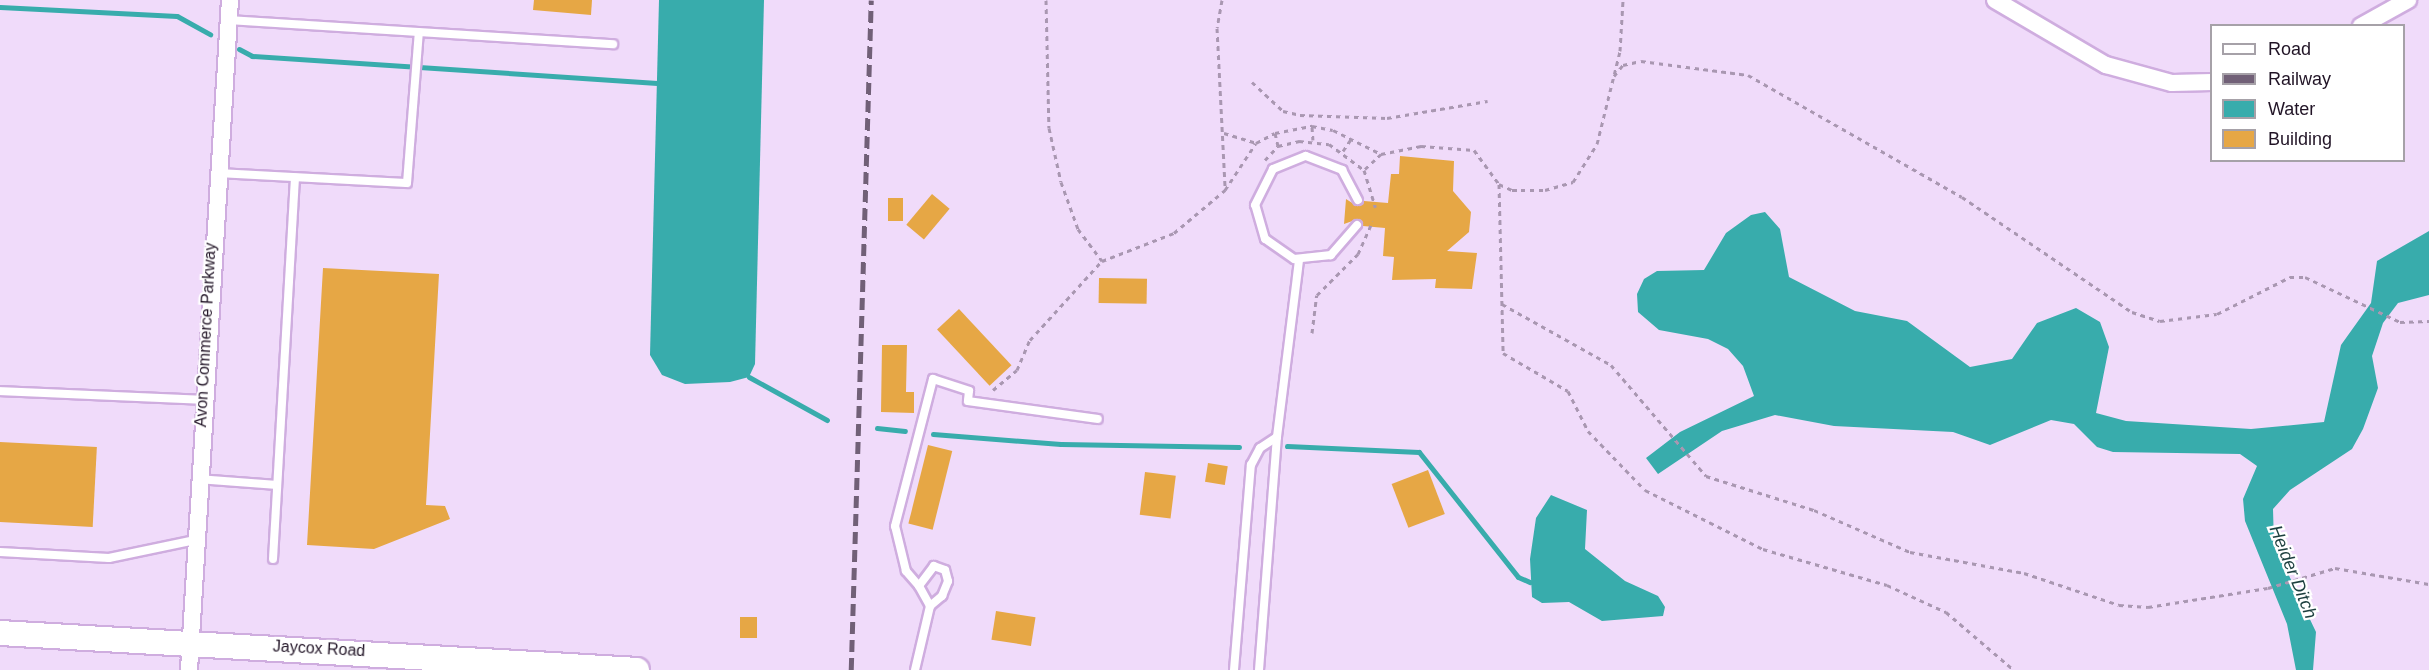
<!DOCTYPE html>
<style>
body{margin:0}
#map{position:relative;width:2429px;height:670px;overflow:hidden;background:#f0dbfa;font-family:Helvetica,sans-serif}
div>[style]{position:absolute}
.water>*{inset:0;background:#38acac}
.stream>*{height:5px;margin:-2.5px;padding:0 2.5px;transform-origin:2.5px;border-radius:2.5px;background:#38acac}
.building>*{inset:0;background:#e6a745;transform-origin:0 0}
.path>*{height:3px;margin-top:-1.5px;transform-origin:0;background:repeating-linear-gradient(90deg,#a997b1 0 4.5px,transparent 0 9px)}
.roads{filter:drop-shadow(2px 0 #cfaddf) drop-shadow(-2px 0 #cfaddf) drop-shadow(0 2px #cfaddf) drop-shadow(0 -2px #cfaddf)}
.lane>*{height:8px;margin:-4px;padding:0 4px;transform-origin:4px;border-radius:4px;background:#fff}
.street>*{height:16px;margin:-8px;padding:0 8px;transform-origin:8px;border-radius:8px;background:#fff}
.secondary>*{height:24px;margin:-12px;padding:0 12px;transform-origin:12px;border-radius:12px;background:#fff}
.rail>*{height:4.5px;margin-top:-2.25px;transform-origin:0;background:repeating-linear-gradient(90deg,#716077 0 12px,transparent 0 18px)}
span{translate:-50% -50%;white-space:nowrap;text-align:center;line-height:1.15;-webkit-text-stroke:4.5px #fff;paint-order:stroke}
.street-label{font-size:16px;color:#211426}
.water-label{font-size:18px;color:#1d3f3f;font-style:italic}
.legend{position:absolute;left:2210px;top:24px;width:195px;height:138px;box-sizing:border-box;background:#fff;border:2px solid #a6a1a8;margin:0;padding:8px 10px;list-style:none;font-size:18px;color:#211426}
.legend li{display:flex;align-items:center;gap:12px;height:30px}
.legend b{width:30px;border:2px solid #a6a1a8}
</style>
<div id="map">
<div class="water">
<div style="clip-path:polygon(659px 0,764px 0,755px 364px,749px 377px,730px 382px,685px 384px,662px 375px,650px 355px)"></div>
<div style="clip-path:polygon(1765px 212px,1780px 229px,1789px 277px,1855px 311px,1907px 321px,1970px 367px,2012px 359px,2037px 323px,2076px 308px,2100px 322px,2109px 347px,2096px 413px,2126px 421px,2251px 429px,2324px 422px,2341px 345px,2371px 303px,2377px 261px,2429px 231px,2429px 295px,2398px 303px,2383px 323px,2372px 356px,2378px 388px,2363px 429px,2352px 449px,2290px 490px,2273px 509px,2274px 544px,2316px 632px,2313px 670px,2296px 670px,2287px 624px,2245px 521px,2243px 499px,2257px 466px,2240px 454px,2113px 452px,2097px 447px,2074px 424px,2051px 420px,1990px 445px,1953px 432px,1834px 426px,1775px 415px,1722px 431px,1658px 474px,1646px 458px,1680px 432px,1754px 396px,1743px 366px,1728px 349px,1708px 339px,1659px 330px,1638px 312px,1637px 294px,1644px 279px,1657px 271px,1704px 270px,1726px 233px,1751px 215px)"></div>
<div style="clip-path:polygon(1551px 495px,1587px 510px,1585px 549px,1625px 581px,1658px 596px,1665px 607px,1663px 616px,1602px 621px,1569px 602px,1542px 603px,1532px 597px,1530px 559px,1536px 518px)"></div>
</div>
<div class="stream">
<div style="left:0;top:7px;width:177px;rotate:2.9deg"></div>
<div style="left:177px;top:16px;width:38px;rotate:29deg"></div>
<div style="left:239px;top:49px;width:15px;rotate:28deg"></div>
<div style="left:252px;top:56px;width:406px;rotate:3.8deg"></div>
<div style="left:749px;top:377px;width:89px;rotate:28.9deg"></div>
<div style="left:877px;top:428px;width:28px;rotate:6deg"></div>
<div style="left:933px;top:434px;width:128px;rotate:4.5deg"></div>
<div style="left:1061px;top:444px;width:178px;rotate:1deg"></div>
<div style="left:1287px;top:446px;width:132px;rotate:2.6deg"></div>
<div style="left:1419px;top:452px;width:159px;rotate:51.6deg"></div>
<div style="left:1518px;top:577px;width:13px;rotate:23deg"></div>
</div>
<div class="building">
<div style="clip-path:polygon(534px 0,592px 0,591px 15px,533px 10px)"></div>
<div style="clip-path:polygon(1400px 156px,1454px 161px,1453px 191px,1471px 212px,1469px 232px,1447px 251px,1477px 253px,1472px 289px,1435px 288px,1436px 279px,1392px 280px,1394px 257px,1383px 256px,1385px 228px,1363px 226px,1358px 219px,1344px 224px,1346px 199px,1357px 206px,1364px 201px,1388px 203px,1391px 174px,1399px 174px)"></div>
<div style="left:932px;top:194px;width:23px;height:40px;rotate:40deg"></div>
<div style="left:888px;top:198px;width:15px;height:23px"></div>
<div style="clip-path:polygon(323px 268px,439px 274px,426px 505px,445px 506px,450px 519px,374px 549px,307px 545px)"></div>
<div style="left:1099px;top:278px;width:48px;height:25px;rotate:1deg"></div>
<div style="left:959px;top:309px;width:77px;height:30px;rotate:47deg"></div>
<div style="clip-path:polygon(882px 345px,907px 345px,906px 392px,914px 392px,914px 413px,881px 412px)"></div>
<div style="left:0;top:442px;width:97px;height:80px;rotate:3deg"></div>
<div style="left:928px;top:445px;width:25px;height:81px;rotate:14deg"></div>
<div style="left:1208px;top:463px;width:20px;height:19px;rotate:9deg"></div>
<div style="left:1428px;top:470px;width:47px;height:39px;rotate:69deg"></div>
<div style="left:1145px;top:472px;width:31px;height:43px;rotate:7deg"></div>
<div style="left:996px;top:611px;width:40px;height:29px;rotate:9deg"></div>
<div style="left:740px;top:617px;width:17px;height:21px"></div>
</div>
<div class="path">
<div style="left:1046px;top:0;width:128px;rotate:88.7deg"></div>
<div style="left:1049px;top:128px;width:55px;rotate:77.5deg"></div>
<div style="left:1061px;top:182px;width:50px;rotate:70.1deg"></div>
<div style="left:1078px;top:229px;width:40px;rotate:53deg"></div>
<div style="left:1222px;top:0;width:28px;rotate:100deg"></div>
<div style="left:1217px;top:28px;width:160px;rotate:87.1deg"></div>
<div style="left:1614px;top:76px;width:14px;rotate:-51deg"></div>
<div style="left:1623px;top:65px;width:18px;rotate:-13deg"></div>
<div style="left:1641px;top:61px;width:108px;rotate:7.5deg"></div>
<div style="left:1748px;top:75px;width:246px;rotate:29.7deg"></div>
<div style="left:1962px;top:197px;width:205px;rotate:34.1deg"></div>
<div style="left:2132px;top:312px;width:29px;rotate:18deg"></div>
<div style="left:2160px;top:321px;width:57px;rotate:-7deg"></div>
<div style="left:2217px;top:314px;width:82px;rotate:-26.9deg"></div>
<div style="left:2290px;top:277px;width:15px"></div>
<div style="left:2305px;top:277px;width:105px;rotate:25.3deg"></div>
<div style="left:2400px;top:322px;width:29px;rotate:-2deg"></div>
<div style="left:1252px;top:82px;width:42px;rotate:43.1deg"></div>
<div style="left:1283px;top:111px;width:17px;rotate:13deg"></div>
<div style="left:1300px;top:115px;width:87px;rotate:2deg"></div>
<div style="left:1387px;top:118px;width:102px;rotate:-9.6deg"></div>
<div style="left:1312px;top:127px;width:13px;rotate:86deg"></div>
<div style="left:1224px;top:133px;width:34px;rotate:17deg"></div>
<div style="left:1275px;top:133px;width:13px;rotate:77deg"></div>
<div style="left:1343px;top:151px;width:14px;rotate:-56deg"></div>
<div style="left:1265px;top:160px;width:19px;rotate:-47deg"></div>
<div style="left:1278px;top:146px;width:22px;rotate:-13deg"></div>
<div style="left:1299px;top:141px;width:30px;rotate:6deg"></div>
<div style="left:1329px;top:144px;width:44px;rotate:36.6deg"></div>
<div style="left:1364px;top:170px;width:39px;rotate:73deg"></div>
<div style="left:1365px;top:169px;width:22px;rotate:-43deg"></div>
<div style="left:1499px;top:184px;width:14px;rotate:25deg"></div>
<div style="left:1512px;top:190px;width:33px"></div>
<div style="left:1545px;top:190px;width:29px;rotate:-16deg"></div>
<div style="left:1573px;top:182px;width:45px;rotate:-57.7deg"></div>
<div style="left:1597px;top:144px;width:96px;rotate:-76.1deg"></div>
<div style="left:1620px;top:51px;width:51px;rotate:-86.6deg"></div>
<div style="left:1502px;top:304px;width:125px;rotate:29.2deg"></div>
<div style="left:1611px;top:365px;width:146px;rotate:49.4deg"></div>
<div style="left:1706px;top:476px;width:113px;rotate:17.5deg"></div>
<div style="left:1814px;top:510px;width:105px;rotate:23.6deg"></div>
<div style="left:1910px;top:552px;width:116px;rotate:10.4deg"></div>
<div style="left:2024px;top:573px;width:100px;rotate:18.6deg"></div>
<div style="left:2119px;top:605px;width:29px;rotate:4deg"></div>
<div style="left:2148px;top:607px;width:121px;rotate:-9deg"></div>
<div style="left:2268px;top:588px;width:70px;rotate:-16.6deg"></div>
<div style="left:2335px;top:568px;width:95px;rotate:9.7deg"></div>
<div style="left:1312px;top:333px;width:38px;rotate:-83deg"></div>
<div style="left:1317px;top:295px;width:58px;rotate:-45deg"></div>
<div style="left:1358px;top:254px;width:36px;rotate:-66deg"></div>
<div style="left:993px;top:390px;width:31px;rotate:-40deg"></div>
<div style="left:1017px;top:370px;width:33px;rotate:-67deg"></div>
<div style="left:1030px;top:340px;width:107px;rotate:-47.7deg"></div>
<div style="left:1102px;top:261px;width:77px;rotate:-21.3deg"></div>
<div style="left:1174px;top:233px;width:67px;rotate:-40.1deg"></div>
<div style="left:1225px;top:190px;width:56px;rotate:-56.6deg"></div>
<div style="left:1256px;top:143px;width:21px;rotate:-28deg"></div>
<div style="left:1275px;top:133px;width:38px;rotate:-11deg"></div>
<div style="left:1312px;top:126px;width:21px;rotate:11deg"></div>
<div style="left:1333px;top:130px;width:54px;rotate:26.6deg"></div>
<div style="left:1381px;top:154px;width:41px;rotate:-11.3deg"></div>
<div style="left:1421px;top:146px;width:53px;rotate:4.3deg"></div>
<div style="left:1474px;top:150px;width:42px;rotate:53.7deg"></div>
<div style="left:1499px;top:184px;width:169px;rotate:88.6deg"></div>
<div style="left:1503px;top:353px;width:75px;rotate:30.3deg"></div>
<div style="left:1568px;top:391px;width:45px;rotate:63.4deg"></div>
<div style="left:1588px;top:431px;width:82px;rotate:46deg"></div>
<div style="left:1645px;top:490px;width:132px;rotate:26.6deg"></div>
<div style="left:1763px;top:549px;width:129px;rotate:16.2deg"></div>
<div style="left:1887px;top:585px;width:65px;rotate:24.6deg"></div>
<div style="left:1946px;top:612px;width:89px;rotate:40.5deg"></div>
</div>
<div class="roads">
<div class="lane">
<div style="left:228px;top:20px;width:386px;rotate:3.6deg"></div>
<div style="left:217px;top:173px;width:190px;rotate:3deg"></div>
<div style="left:407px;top:183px;width:151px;rotate:-85.5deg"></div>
<div style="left:1357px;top:225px;width:40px;rotate:131deg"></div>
<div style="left:1331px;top:255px;width:37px;rotate:174deg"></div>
<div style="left:1294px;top:259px;width:35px;rotate:-145deg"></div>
<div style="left:1265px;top:239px;width:35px;rotate:-106deg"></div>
<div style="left:1255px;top:205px;width:40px;rotate:-63.4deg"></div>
<div style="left:1273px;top:169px;width:35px;rotate:-22deg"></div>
<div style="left:1306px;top:156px;width:39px;rotate:21deg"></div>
<div style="left:1342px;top:170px;width:34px;rotate:62deg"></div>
<div style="left:0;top:391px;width:203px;rotate:2.5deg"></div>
<div style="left:198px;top:479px;width:79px;rotate:4.3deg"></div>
<div style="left:0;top:552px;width:109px;rotate:3.2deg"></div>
<div style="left:109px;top:558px;width:88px;rotate:-11.8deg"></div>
<div style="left:273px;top:559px;width:382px;rotate:-86.7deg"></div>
<div style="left:919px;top:586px;width:20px;rotate:-131deg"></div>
<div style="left:906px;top:571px;width:46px;rotate:-103.7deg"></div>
<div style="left:895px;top:526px;width:152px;rotate:-75.5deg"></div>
<div style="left:933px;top:379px;width:38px;rotate:18deg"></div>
<div style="left:969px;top:391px;width:10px;rotate:96deg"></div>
<div style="left:968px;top:401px;width:131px;rotate:7.9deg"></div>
<div style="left:915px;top:670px;width:66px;rotate:-76.8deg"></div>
<div style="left:930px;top:606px;width:16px;rotate:-40deg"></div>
<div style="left:942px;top:596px;width:16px;rotate:-68deg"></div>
<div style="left:948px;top:581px;width:11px;rotate:-105deg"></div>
<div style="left:945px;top:570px;width:12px;rotate:-160deg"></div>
<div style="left:934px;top:566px;width:25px;rotate:127deg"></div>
<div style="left:919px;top:586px;width:23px;rotate:61deg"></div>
<div style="left:1234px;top:670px;width:206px;rotate:-85.3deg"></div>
<div style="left:1251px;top:465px;width:19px;rotate:-62deg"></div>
<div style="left:1260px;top:448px;width:20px;rotate:-33deg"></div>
<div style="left:1259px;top:670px;width:234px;rotate:-85.6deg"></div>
<div style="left:1277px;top:437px;width:178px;rotate:-82.9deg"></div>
</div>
<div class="street">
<div style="left:1995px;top:0;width:129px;rotate:30.4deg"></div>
<div style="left:2106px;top:65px;width:68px;rotate:15.3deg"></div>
<div style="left:2172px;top:83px;width:40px;rotate:-1.4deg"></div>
<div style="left:2361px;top:26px;width:54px;rotate:-29deg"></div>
<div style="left:189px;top:670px;width:671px;rotate:-86.5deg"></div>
</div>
<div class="secondary">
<div style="left:0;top:633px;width:638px;rotate:3.32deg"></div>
</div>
</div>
<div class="rail">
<div style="left:851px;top:670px;width:670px;rotate:-88.29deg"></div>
</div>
<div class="street-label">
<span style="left:206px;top:335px;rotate:-87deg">Avon Commerce Parkway</span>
<span style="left:319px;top:649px;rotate:3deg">Jaycox Road</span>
</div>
<div class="water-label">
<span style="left:2293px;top:572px;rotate:68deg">Heider Ditch</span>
</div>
<ul class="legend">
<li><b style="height:8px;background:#fff"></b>Road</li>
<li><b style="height:8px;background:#716077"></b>Railway</li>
<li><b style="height:16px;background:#38acac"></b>Water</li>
<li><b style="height:16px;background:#e6a745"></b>Building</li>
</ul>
</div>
